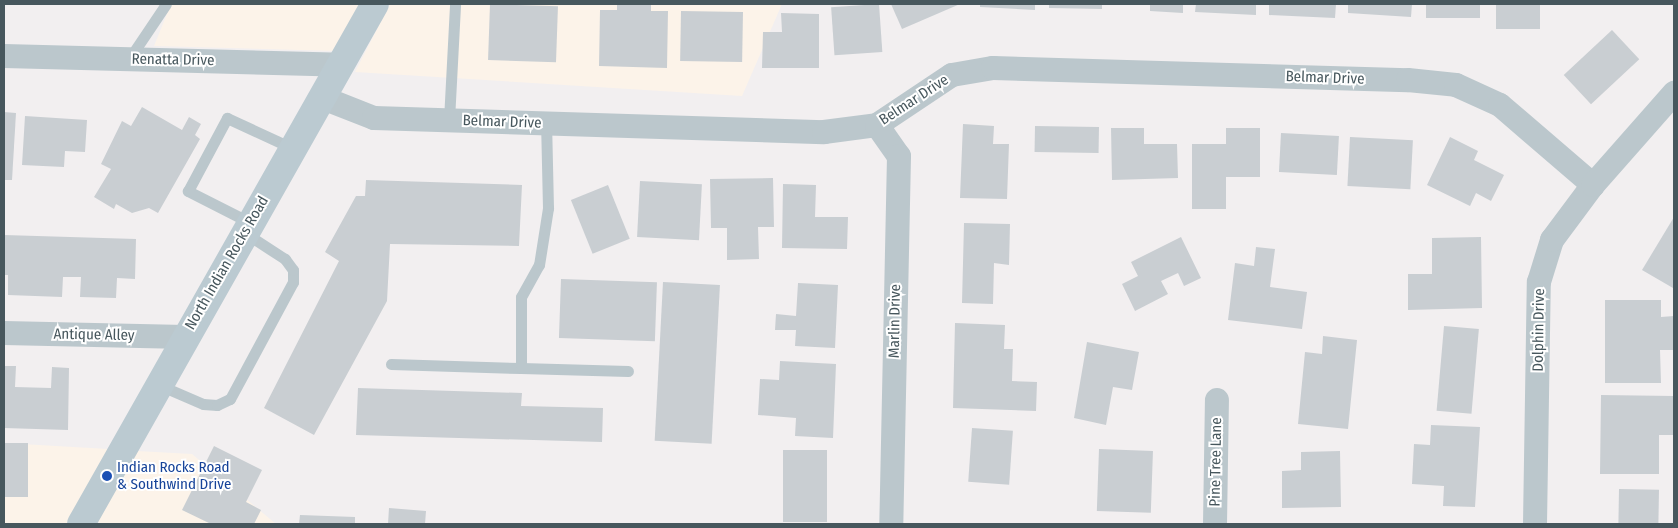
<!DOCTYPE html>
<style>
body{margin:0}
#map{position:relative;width:1678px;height:528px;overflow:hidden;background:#f2eff0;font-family:"Fira Sans Condensed",sans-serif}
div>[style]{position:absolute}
.commercial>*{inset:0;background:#fcf3e9}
.building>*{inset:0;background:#c9ced2;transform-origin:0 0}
.lane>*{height:11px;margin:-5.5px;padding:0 5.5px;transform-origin:5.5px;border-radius:5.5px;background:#bbc7cc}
.street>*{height:24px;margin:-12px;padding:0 12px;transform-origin:12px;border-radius:12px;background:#bbc7cc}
.secondary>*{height:28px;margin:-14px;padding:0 14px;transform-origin:14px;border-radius:14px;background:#bbcad1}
.dots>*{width:14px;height:14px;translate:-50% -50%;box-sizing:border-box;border:2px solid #fff;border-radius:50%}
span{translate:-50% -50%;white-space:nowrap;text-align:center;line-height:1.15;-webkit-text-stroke:4px #fff;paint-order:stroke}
.street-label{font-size:15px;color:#47575d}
.transit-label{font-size:15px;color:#164399}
.left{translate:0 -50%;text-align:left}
.frame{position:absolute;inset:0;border:5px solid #47575d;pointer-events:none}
</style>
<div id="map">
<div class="commercial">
<div style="clip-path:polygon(171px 4px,361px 4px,336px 51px,154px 46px)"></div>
<div style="clip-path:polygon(390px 4px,782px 4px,742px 96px,355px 72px)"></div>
<div style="clip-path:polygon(4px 443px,108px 449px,67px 524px,4px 524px)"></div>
<div style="clip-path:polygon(137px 451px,192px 454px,276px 524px,103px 524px,98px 522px)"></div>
</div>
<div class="building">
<div style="left:490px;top:4px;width:68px;height:56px;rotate:2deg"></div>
<div style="clip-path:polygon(617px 4px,651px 4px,651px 11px,668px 11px,667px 68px,599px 66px,600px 10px,617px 10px)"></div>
<div style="left:879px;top:4px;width:48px;height:48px;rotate:86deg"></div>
<div style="clip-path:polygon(891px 4px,960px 4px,902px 29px)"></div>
<div style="clip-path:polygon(980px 4px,1035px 4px,1035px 10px,980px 7px)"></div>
<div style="clip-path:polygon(1049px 4px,1102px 4px,1102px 9px,1049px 8px)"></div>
<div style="clip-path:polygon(1150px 4px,1183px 4px,1183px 13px,1150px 11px)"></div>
<div style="clip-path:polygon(1196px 4px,1256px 4px,1256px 15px,1195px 12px)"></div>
<div style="clip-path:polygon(1269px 4px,1336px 4px,1335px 18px,1269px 15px)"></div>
<div style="clip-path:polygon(1348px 4px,1412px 4px,1411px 17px,1348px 13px)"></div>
<div style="left:1426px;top:4px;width:54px;height:14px"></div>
<div style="left:1496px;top:4px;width:44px;height:25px"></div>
<div style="left:681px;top:11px;width:62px;height:50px;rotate:1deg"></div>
<div style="clip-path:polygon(781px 13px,819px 14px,819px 68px,762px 68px,763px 32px,782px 32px)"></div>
<div style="left:1612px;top:30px;width:40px;height:66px;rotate:47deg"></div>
<div style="clip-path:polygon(142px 107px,182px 130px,189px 117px,201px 124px,195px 135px,200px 139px,158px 213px,149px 208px,132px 213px,116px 204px,114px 209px,94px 197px,111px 169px,101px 164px,122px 121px,131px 126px)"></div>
<div style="clip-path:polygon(4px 112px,16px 113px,12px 180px,4px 180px)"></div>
<div style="clip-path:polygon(25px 116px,87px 120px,85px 152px,65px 151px,64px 167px,22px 165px)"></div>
<div style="clip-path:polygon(963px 124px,994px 126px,993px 144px,1009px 144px,1007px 199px,960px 198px)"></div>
<div style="left:1035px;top:126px;width:64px;height:26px;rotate:1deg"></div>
<div style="clip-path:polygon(1111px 128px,1144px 128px,1144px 144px,1177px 144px,1178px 178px,1112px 180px)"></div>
<div style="clip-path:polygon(1226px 128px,1260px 128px,1260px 177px,1226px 177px,1226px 209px,1192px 209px,1192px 144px,1226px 144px)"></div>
<div style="left:1281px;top:133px;width:58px;height:39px;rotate:3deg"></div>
<div style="left:1350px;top:137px;width:63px;height:49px;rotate:3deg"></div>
<div style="clip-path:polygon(1450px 137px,1478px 151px,1474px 160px,1504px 175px,1491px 201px,1476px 193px,1470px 206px,1427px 185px)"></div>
<div style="clip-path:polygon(773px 178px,774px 227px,758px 227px,759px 259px,727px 260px,727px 228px,711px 228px,710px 179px)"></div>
<div style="clip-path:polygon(366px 180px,522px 185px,519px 246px,390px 244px,387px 301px,314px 435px,264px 408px,339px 261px,325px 252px,356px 196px,365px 196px)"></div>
<div style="left:640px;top:181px;width:62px;height:56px;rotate:3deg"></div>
<div style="clip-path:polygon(783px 184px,816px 185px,815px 217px,848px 217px,847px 249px,782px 248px)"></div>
<div style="left:608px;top:185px;width:58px;height:40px;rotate:68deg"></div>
<div style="clip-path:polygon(1674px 217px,1674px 287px,1673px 288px,1642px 270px)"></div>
<div style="clip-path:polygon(964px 223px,1010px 224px,1009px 265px,994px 263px,993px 304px,962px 303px)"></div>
<div style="clip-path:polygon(4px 235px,136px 239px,135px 279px,117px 278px,116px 298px,80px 297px,81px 277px,63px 277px,62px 297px,8px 295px,8px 275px,4px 275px)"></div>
<div style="clip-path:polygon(1181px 237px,1201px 278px,1184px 286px,1178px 273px,1161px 281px,1168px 294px,1135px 311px,1122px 284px,1138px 276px,1131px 262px)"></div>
<div style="clip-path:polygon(1481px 237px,1482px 308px,1408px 310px,1408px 274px,1432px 274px,1432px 238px)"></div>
<div style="clip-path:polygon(1256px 247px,1275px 249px,1270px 287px,1307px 292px,1302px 329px,1228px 320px,1235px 263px,1254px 266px)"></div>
<div style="left:561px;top:279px;width:96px;height:59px;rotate:2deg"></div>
<div style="left:663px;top:282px;width:57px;height:159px;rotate:3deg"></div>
<div style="clip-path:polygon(798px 283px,838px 285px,835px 348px,795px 346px,796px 330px,775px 330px,776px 314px,796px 316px)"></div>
<div style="clip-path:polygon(1605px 300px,1661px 300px,1661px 317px,1674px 316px,1674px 350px,1660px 350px,1661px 383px,1605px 383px)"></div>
<div style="clip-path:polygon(955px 323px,1005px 325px,1004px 349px,1013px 349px,1012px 381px,1037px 382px,1036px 411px,953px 408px)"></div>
<div style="left:1444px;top:326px;width:35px;height:85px;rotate:5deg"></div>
<div style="clip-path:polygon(1323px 336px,1357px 340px,1348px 429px,1298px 424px,1305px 352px,1322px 354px)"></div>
<div style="clip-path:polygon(1087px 342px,1139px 352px,1132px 390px,1113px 387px,1106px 425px,1074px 418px)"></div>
<div style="clip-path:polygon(780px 361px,836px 364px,833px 438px,795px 436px,796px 418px,758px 415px,760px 379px,779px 380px)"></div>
<div style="clip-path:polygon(4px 366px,16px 366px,15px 387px,51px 388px,52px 367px,69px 368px,68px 430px,4px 428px)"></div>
<div style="clip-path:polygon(358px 388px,522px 393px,521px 406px,603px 408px,602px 442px,356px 435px)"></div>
<div style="clip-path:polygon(1601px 395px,1674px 396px,1674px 435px,1659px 435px,1659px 474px,1600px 474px)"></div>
<div style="clip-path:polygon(1431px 425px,1480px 427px,1475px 507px,1443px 506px,1444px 486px,1412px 484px,1414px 444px,1430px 445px)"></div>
<div style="left:972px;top:428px;width:41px;height:54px;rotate:4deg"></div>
<div style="left:4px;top:443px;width:24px;height:54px"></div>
<div style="clip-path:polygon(214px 446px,262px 470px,246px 502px,261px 510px,254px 524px,211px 524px,182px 510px)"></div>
<div style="left:1099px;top:449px;width:54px;height:62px;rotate:2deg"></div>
<div style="left:783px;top:450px;width:44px;height:72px"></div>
<div style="clip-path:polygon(1340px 451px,1341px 507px,1282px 508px,1282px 471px,1301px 470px,1301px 452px)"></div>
<div style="left:1619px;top:489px;width:40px;height:35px;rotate:1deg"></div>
<div style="clip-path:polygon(389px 508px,426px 511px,425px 524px,388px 524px)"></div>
<div style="clip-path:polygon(300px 515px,355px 517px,355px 524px,299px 524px)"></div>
</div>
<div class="lane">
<div style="left:129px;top:59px;width:66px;rotate:-56.1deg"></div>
<div style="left:449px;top:120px;width:116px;rotate:-87deg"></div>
<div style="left:251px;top:223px;width:71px;rotate:-153.1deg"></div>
<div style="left:188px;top:191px;width:83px;rotate:-61.9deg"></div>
<div style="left:227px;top:118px;width:74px;rotate:24.8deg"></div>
<div style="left:391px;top:364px;width:130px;rotate:1.8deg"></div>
<div style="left:521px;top:368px;width:71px;rotate:-90deg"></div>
<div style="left:521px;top:297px;width:37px;rotate:-61deg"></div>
<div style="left:539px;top:265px;width:58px;rotate:-81deg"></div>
<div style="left:548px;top:208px;width:85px;rotate:-91.3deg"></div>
<div style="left:521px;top:368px;width:107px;rotate:1.6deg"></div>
<div style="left:159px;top:385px;width:48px;rotate:23.4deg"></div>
<div style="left:203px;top:404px;width:14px;rotate:4deg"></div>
<div style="left:217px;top:405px;width:14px;rotate:-25deg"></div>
<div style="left:230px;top:399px;width:133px;rotate:-61.7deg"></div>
<div style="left:293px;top:282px;width:12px;rotate:-90deg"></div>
<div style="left:293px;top:270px;width:14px;rotate:-126deg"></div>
<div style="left:285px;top:259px;width:48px;rotate:-147deg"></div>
</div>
<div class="street">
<div style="left:4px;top:56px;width:338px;rotate:1.5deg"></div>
<div style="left:323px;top:98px;width:55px;rotate:21.4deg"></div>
<div style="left:374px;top:118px;width:450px;rotate:1.8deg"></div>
<div style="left:824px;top:132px;width:53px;rotate:-7.5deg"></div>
<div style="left:877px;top:125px;width:90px;rotate:-33.7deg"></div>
<div style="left:952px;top:75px;width:42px;rotate:-9.7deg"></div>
<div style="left:993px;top:68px;width:415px;rotate:1.7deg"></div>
<div style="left:1408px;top:80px;width:48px;rotate:5.9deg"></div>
<div style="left:1456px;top:85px;width:48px;rotate:24.4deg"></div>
<div style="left:1500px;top:105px;width:123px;rotate:40.7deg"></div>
<div style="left:877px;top:125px;width:38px;rotate:55deg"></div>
<div style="left:899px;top:156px;width:368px;rotate:91.2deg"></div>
<div style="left:4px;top:333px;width:181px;rotate:1.3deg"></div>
<div style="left:1215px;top:524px;width:124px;rotate:-89.1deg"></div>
<div style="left:1535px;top:524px;width:242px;rotate:-89.1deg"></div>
<div style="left:1539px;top:282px;width:44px;rotate:-72.8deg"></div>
<div style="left:1552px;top:240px;width:69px;rotate:-53.3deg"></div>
<div style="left:1593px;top:185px;width:123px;rotate:-48.6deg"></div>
</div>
<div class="secondary">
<div style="left:81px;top:524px;width:597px;rotate:-60.52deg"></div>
</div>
<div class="dots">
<div style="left:107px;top:476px;background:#1a4fb4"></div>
</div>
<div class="street-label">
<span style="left:173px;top:60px;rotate:1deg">Renatta Drive</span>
<span style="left:1325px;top:78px;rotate:2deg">Belmar Drive</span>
<span style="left:914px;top:100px;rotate:-33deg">Belmar Drive</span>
<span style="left:502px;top:122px;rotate:2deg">Belmar Drive</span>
<span style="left:227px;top:263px;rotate:-60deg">North Indian Rocks Road</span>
<span style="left:895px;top:321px;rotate:-89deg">Marlin Drive</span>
<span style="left:1539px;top:330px;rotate:-89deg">Dolphin Drive</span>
<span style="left:94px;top:335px;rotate:1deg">Antique Alley</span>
<span style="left:1216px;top:462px;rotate:-89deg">Pine Tree Lane</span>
</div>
<div class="transit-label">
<span class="left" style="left:117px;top:476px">Indian Rocks Road<br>&amp; Southwind Drive</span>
</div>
<div class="frame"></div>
</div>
